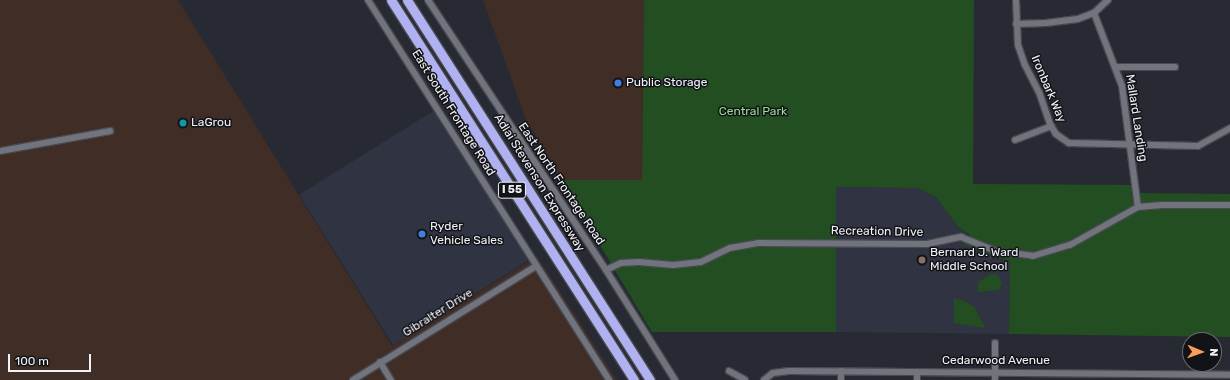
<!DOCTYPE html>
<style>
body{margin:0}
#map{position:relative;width:1230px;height:380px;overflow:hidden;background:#282a33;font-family:Rubik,sans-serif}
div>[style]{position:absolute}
.built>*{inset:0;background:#303341;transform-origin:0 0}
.industrial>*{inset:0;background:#402d26}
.green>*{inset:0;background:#234e22}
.roads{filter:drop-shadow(1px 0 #47494f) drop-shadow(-1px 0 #47494f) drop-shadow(0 1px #47494f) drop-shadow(0 -1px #47494f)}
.minor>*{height:6px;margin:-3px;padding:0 3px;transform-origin:3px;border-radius:3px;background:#71737d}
.highway>*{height:9px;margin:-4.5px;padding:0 4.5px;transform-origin:4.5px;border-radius:4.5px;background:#b0b1f0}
.dots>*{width:11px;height:11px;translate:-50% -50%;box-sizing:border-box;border:2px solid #121317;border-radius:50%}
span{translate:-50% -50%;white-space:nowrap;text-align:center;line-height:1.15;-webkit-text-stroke:3px #121317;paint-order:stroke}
.shield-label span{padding:1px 3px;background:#121317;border:1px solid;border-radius:3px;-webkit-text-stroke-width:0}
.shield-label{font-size:11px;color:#f1f2f8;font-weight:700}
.poi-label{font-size:12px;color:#f1f2f8}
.left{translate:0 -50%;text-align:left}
.street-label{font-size:12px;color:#f1f2f8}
.park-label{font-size:12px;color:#96dd93}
.north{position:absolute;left:1182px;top:332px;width:40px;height:40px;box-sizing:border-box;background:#121317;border:1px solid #6b6c71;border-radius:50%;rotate:92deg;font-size:11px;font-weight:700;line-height:16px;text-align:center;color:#f1f2f8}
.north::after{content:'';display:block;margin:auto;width:14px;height:18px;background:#fe9c57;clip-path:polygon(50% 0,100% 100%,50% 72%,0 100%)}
.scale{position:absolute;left:8px;top:354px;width:83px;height:18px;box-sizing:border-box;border:2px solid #f1f2f8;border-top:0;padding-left:5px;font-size:12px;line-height:14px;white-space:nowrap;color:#f1f2f8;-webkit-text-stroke:3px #121317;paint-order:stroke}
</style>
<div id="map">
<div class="built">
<div style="left:435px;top:110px;width:177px;height:160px;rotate:58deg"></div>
<div style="clip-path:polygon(836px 187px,918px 188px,936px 197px,958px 227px,970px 236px,964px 244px,1010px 261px,1009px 334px,836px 332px)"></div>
</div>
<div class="industrial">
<div style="clip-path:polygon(0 0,178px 0,392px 346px,537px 256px,617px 380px,0 380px,0 154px,67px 142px,65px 136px,0 147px)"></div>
<div style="clip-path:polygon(483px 0,644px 0,642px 180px,561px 180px,525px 117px)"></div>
</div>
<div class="green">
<div style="clip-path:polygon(644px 0,974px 0,973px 184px,1132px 185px,1133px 193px,1230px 194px,1230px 337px,1009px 334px,1010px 261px,984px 253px,963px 244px,970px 235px,958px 227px,936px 197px,918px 188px,836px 187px,836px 332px,652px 332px,561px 180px,642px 180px)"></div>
<div style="clip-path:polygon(991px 274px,998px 275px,1002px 283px,999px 290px,978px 292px,978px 282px)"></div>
<div style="clip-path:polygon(954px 298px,967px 302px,975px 308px,985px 328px,954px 323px)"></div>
</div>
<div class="roads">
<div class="minor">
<div style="left:368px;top:0;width:450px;rotate:57.6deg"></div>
<div style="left:428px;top:0;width:323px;rotate:56.6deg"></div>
<div style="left:606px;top:270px;width:130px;rotate:57.9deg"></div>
<div style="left:1016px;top:0;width:45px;rotate:87.5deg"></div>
<div style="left:1018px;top:45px;width:21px;rotate:71deg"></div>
<div style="left:1025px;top:65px;width:30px;rotate:63deg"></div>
<div style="left:1039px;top:92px;width:36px;rotate:71deg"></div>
<div style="left:1051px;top:126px;width:9px;rotate:58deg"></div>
<div style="left:1056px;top:134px;width:16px;rotate:35deg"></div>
<div style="left:1069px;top:143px;width:129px;rotate:1.3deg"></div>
<div style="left:1198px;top:146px;width:37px;rotate:-29deg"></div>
<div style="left:1094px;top:13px;width:78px;rotate:69deg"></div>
<div style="left:1122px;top:86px;width:122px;rotate:82.5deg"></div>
<div style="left:1016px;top:24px;width:30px;rotate:-2deg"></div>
<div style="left:1046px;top:23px;width:32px;rotate:-7deg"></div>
<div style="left:1078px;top:19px;width:17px;rotate:-21deg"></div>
<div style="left:1094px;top:13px;width:19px;rotate:-43deg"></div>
<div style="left:1117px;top:67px;width:58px"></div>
<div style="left:1015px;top:140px;width:39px;rotate:-21deg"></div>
<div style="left:0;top:151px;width:112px;rotate:-10.3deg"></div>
<div style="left:606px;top:270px;width:17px;rotate:-25deg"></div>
<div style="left:621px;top:263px;width:18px;rotate:-3deg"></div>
<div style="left:639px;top:262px;width:34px;rotate:5deg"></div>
<div style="left:673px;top:265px;width:28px;rotate:-6deg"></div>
<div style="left:701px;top:262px;width:32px;rotate:-26deg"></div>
<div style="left:730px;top:248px;width:28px;rotate:-10deg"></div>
<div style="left:758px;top:243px;width:169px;rotate:0.3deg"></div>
<div style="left:927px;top:244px;width:35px;rotate:-12deg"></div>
<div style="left:961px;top:237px;width:37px;rotate:22deg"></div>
<div style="left:995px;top:251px;width:38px;rotate:7deg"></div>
<div style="left:1033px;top:256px;width:39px;rotate:-17deg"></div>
<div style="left:1070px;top:245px;width:78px;rotate:-29.2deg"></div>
<div style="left:1138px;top:207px;width:24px;rotate:-5deg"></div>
<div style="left:1162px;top:205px;width:68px"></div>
<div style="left:380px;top:362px;width:21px;rotate:59deg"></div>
<div style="left:729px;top:371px;width:18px;rotate:29deg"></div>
<div style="left:353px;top:380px;width:216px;rotate:-31.9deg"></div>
<div style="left:764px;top:380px;width:11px;rotate:-38deg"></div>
<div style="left:773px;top:373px;width:16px;rotate:-7deg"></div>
<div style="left:789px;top:371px;width:441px;rotate:0.5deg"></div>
<div style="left:841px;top:380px;width:9px;rotate:-90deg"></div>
<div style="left:917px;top:380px;width:8px;rotate:-90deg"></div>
<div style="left:995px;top:380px;width:37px;rotate:-90deg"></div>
</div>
<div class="highway">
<div style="left:391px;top:0;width:451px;rotate:57.4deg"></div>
<div style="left:407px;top:0;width:451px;rotate:57.4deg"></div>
</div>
</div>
<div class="dots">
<div style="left:618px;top:83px;background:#3f7fe0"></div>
<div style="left:183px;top:123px;background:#0f9aa8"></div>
<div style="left:422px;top:234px;background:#3f7fe0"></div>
<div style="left:922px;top:260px;background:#8d6e63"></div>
</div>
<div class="shield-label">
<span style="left:512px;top:190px">I 55</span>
</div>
<div class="poi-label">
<span class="left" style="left:626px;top:83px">Public Storage</span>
<span class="left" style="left:191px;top:123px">LaGrou</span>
<span class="left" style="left:430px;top:234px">Ryder<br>Vehicle Sales</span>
<span class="left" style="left:930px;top:260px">Bernard J. Ward<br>Middle School</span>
</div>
<div class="street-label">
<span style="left:1048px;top:89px;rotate:67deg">Ironbark Way</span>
<span style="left:453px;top:113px;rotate:58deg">East South Frontage Road</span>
<span style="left:1136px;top:118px;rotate:81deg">Mallard Landing</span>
<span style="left:539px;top:183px;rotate:58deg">Adlai Stevenson Expressway</span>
<span style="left:561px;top:184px;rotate:56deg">East North Frontage Road</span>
<span style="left:877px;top:232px;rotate:1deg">Recreation Drive</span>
<span style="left:438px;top:313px;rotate:-32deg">Gibralter Drive</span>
<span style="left:996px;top:361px">Cedarwood Avenue</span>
</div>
<div class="park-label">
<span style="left:753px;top:112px">Central Park</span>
</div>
<div class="north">N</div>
<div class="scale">100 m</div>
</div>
